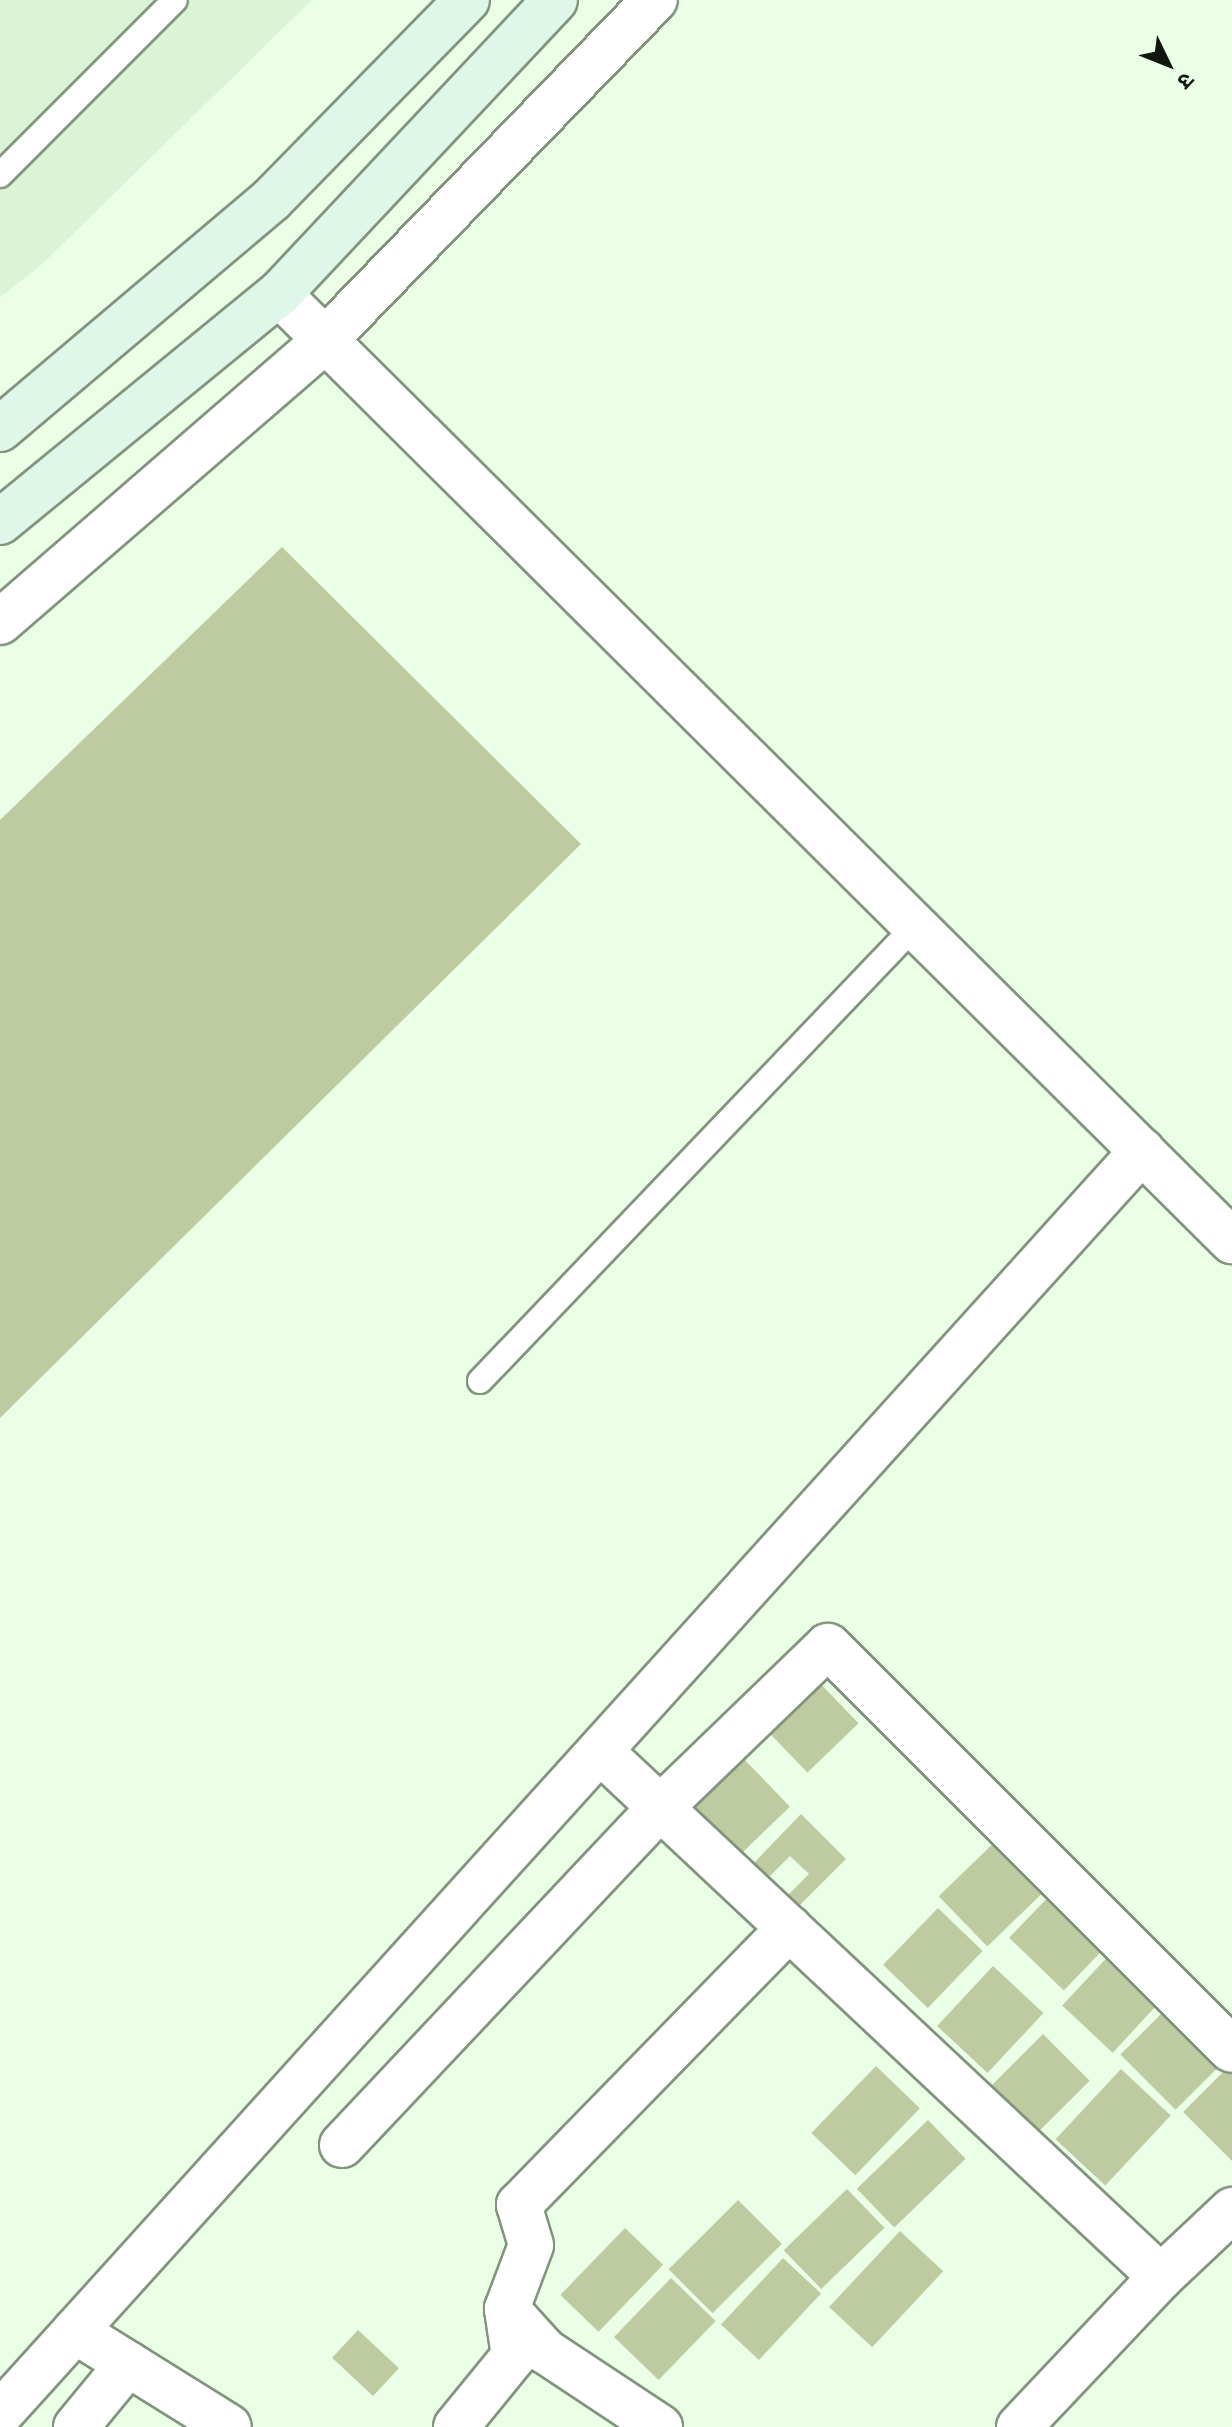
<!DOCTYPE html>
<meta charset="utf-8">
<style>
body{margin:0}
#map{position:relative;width:1232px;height:2427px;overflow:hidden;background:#ebffe7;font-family:"DM Sans","Noto Sans Devanagari",sans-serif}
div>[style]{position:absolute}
.built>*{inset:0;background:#dcf4d6}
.building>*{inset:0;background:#becba0;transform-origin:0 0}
.roads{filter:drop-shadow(2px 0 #82947e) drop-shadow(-2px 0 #82947e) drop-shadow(0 2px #82947e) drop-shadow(0 -2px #82947e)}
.service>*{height:24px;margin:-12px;padding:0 12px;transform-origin:12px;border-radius:12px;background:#fff}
.minor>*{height:44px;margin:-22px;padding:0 22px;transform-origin:22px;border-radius:22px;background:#fff}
.secondary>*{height:44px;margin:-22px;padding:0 22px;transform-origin:22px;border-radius:22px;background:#dff7e9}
span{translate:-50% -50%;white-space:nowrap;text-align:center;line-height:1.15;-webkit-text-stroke:7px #ebffe7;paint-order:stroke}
.north{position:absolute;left:1128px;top:24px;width:80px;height:80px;-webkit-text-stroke:6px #ebffe7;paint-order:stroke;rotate:133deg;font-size:22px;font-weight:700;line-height:32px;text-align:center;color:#11170f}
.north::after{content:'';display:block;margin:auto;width:28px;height:36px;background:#11170f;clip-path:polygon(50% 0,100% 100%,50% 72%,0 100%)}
</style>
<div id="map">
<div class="built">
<div style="clip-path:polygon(0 0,312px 0,39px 267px,0 297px)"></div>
</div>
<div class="building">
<div style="clip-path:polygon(282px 547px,581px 844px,0 1418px,0 820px)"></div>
<div style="left:812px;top:1675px;width:67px;height:71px;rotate:46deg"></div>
<div style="left:742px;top:1757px;width:69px;height:78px;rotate:46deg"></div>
<div style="clip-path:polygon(801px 1814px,846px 1859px,796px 1909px,785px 1898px,809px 1874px,790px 1856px,766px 1880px,752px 1865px)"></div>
<div style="left:1002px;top:1835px;width:70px;height:88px;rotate:46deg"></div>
<div style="left:1057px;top:1888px;width:76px;height:69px;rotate:44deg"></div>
<div style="left:938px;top:1908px;width:62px;height:79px;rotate:44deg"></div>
<div style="left:1114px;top:1950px;width:69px;height:76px;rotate:43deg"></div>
<div style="left:993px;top:1966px;width:69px;height:82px;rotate:43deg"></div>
<div style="left:1172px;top:2003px;width:78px;height:73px;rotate:45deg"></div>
<div style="left:1043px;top:2034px;width:66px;height:83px;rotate:45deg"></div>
<div style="clip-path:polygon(1232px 2063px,1232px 2161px,1183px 2112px)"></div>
<div style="left:876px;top:2066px;width:61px;height:93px;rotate:44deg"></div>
<div style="left:1121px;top:2069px;width:68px;height:96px;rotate:43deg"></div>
<div style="left:928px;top:2120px;width:54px;height:99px;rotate:46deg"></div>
<div style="left:847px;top:2189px;width:54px;height:88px;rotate:46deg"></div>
<div style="left:738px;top:2200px;width:62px;height:98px;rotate:45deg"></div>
<div style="left:625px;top:2228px;width:53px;height:93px;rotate:44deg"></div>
<div style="left:900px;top:2231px;width:59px;height:104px;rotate:43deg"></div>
<div style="left:783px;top:2258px;width:52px;height:91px;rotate:43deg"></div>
<div style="left:671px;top:2278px;width:62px;height:82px;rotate:44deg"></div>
<div style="left:358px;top:2330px;width:56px;height:38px;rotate:43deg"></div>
</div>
<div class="roads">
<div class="service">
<div style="left:0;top:175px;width:247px;rotate:-45deg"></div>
<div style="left:480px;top:1381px;width:629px;rotate:-46.29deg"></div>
</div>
<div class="minor">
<div style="left:279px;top:294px;width:1344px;rotate:44.82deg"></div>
<div style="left:0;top:622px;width:430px;rotate:-40.9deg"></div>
<div style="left:325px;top:340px;width:474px;rotate:-45.9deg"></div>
<div style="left:600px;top:1751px;width:769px;rotate:43.16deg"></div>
<div style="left:342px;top:2145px;width:463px;rotate:-46.7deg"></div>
<div style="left:660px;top:1808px;width:233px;rotate:-44deg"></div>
<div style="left:828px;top:1646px;width:571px;rotate:45deg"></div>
<div style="left:507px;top:2309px;width:57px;rotate:47.9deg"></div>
<div style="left:545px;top:2351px;width:138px;rotate:33.5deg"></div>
<div style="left:75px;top:2331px;width:181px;rotate:31.9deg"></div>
<div style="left:0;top:2414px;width:1703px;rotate:-47.88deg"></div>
<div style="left:76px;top:2427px;width:82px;rotate:-50.5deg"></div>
<div style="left:456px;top:2427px;width:92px;rotate:-50.8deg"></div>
<div style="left:514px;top:2356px;width:48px;rotate:-98.5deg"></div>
<div style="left:507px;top:2309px;width:68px;rotate:-69.4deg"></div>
<div style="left:531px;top:2245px;width:42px;rotate:-106.7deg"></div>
<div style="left:519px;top:2205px;width:387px;rotate:-45.7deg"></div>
<div style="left:1019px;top:2427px;width:207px;rotate:-46.6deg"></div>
<div style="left:1161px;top:2277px;width:98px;rotate:-43.3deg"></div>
</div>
<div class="secondary">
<div style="left:0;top:429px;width:355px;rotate:-40.2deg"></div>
<div style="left:271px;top:200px;width:280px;rotate:-45.6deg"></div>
<div style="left:0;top:522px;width:360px;rotate:-39.3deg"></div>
<div style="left:279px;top:294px;width:403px;rotate:-46.8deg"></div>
</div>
</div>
<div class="north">उ</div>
</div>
